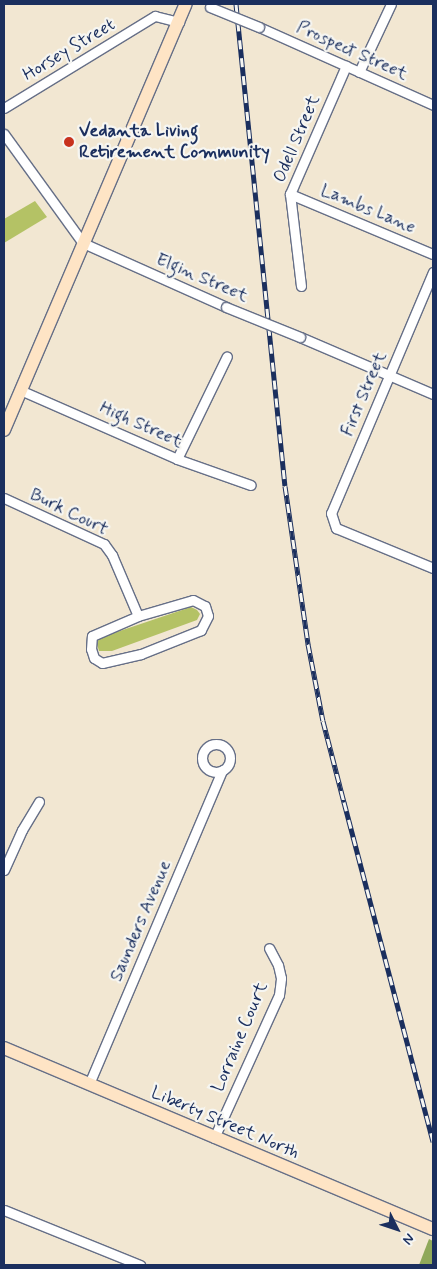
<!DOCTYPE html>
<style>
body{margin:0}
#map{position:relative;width:437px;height:1269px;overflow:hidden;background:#f2e7d2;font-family:Mynerve,sans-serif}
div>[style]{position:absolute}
.green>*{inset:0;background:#b4c265}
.forest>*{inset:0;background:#8fa85a}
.roads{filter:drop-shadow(1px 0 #666f87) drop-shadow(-1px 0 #666f87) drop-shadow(0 1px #666f87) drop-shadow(0 -1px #666f87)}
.street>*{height:9px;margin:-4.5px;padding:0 4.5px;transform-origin:4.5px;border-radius:4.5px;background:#fff}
.street>.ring{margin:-4.5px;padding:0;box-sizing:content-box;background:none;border:9px solid #fff;border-radius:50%}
.secondary>*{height:12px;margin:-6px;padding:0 6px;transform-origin:6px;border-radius:6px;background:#fee4c5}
.rail>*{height:5px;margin-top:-2.5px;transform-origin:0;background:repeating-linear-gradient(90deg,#f6f6f2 0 9px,#1b2f5e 0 18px);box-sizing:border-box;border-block:1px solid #1b2f5e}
.bridges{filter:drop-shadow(1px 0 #666f87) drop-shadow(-1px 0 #666f87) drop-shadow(0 1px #666f87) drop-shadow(0 -1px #666f87)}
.street-bridge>*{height:9px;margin:-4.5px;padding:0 4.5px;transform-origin:4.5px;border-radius:4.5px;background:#fff}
.dots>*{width:14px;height:14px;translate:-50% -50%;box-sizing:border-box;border:2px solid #f6f6f2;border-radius:50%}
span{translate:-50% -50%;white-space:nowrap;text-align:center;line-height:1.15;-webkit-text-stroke:4.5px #f6f6f2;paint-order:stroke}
.street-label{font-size:18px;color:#1b2f5e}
.poi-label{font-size:18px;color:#1b2f5e;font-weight:700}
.left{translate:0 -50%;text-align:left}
.frame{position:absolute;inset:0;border:5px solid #1b2f5e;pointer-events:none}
.north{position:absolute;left:372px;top:1204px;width:50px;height:50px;-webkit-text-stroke:4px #f6f6f2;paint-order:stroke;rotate:131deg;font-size:14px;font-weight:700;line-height:20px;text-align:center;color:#1b2f5e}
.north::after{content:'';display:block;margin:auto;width:18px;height:22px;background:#1b2f5e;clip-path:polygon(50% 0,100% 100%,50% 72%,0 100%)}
</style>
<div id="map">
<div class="green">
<div style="clip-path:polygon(35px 201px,47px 217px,4px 243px,4px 219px)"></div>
<div style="clip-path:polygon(191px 607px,197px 610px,200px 614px,197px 620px,112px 651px,99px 651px,97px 644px,99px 638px)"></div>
</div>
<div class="forest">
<div style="clip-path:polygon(429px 1239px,433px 1241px,433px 1265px,419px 1265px)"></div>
</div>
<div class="roads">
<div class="street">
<div style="left:259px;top:27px;width:191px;rotate:24.1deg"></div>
<div style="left:359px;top:72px;width:75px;rotate:-64.8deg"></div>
<div style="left:4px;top:108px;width:177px;rotate:-31.4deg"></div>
<div style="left:155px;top:16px;width:25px;rotate:14deg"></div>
<div style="left:4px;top:134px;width:135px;rotate:54.1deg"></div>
<div style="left:83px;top:243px;width:157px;rotate:24.1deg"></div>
<div style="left:290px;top:194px;width:155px;rotate:22.8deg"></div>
<div style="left:433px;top:272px;width:262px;rotate:112.9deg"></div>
<div style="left:331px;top:513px;width:16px;rotate:72deg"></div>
<div style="left:336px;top:528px;width:105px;rotate:22.4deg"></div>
<div style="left:301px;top:286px;width:93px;rotate:-96.8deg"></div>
<div style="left:290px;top:194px;width:140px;rotate:-66.4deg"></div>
<div style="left:300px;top:337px;width:145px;rotate:23.2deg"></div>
<div style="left:20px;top:390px;width:171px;rotate:23.7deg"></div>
<div style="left:177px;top:459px;width:78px;rotate:19.4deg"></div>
<div style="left:177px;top:459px;width:114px;rotate:-64.1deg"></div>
<div style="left:4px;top:498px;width:110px;rotate:24.7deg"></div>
<div style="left:104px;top:544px;width:14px;rotate:54deg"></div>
<div style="left:112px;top:555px;width:66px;rotate:66.9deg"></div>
<div style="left:193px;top:600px;width:13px;rotate:27deg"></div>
<div style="left:205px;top:606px;width:10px;rotate:73deg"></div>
<div style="left:208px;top:616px;width:16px;rotate:117deg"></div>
<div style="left:201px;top:630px;width:65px;rotate:158.2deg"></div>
<div style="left:141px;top:654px;width:40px;rotate:167deg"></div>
<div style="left:102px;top:663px;width:9px;rotate:-148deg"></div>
<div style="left:94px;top:658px;width:9px;rotate:-108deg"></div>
<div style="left:91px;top:649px;width:13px;rotate:-86deg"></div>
<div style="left:92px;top:636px;width:50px;rotate:-23.5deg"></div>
<div style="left:138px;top:616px;width:57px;rotate:-16.2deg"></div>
<div class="ring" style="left:202px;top:744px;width:19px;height:19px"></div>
<div style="left:4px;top:870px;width:44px;rotate:-65.8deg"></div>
<div style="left:22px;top:830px;width:33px;rotate:-59deg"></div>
<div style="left:89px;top:1084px;width:341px;rotate:-67deg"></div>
<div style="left:214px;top:1138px;width:157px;rotate:-65.6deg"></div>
<div style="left:279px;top:995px;width:17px;rotate:-83deg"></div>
<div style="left:281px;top:978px;width:13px;rotate:-103deg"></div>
<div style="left:278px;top:965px;width:19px;rotate:-118deg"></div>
<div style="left:4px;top:1210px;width:147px;rotate:22deg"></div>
</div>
<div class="secondary">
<div style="left:4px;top:430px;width:463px;rotate:-66.9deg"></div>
<div style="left:4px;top:1048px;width:466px;rotate:22.9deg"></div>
</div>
</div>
<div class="rail">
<div style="left:236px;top:4px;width:484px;rotate:84.2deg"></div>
<div style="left:285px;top:486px;width:160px;rotate:81.7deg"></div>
<div style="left:308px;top:644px;width:78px;rotate:79deg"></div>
<div style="left:323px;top:721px;width:84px;rotate:75.5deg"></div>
<div style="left:344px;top:802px;width:351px;rotate:75.3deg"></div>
</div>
<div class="bridges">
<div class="street-bridge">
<div style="left:210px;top:7px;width:53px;rotate:22.2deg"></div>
<div style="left:226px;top:307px;width:80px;rotate:22.1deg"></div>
</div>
</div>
<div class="dots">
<div style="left:69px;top:142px;background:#c8321e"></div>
</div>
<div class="street-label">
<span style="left:69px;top:50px;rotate:-31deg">Horsey Street</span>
<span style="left:352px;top:51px;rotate:24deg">Prospect Street</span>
<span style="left:297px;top:139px;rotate:-67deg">Odell Street</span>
<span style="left:368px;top:209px;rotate:23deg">Lambs Lane</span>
<span style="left:202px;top:278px;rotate:23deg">Elgin Street</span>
<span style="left:364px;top:394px;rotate:-67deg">First Street</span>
<span style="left:141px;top:425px;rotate:24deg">High Street</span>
<span style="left:69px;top:512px;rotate:26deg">Burk Court</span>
<span style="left:141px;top:921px;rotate:-67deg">Saunders Avenue</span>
<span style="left:240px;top:1037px;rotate:-67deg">Lorraine Court</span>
<span style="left:225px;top:1123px;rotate:23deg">Liberty Street North</span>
</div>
<div class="poi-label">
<span class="left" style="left:79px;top:142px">Vedanta Living<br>Retirement Community</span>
</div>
<div class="frame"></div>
<div class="north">N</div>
</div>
